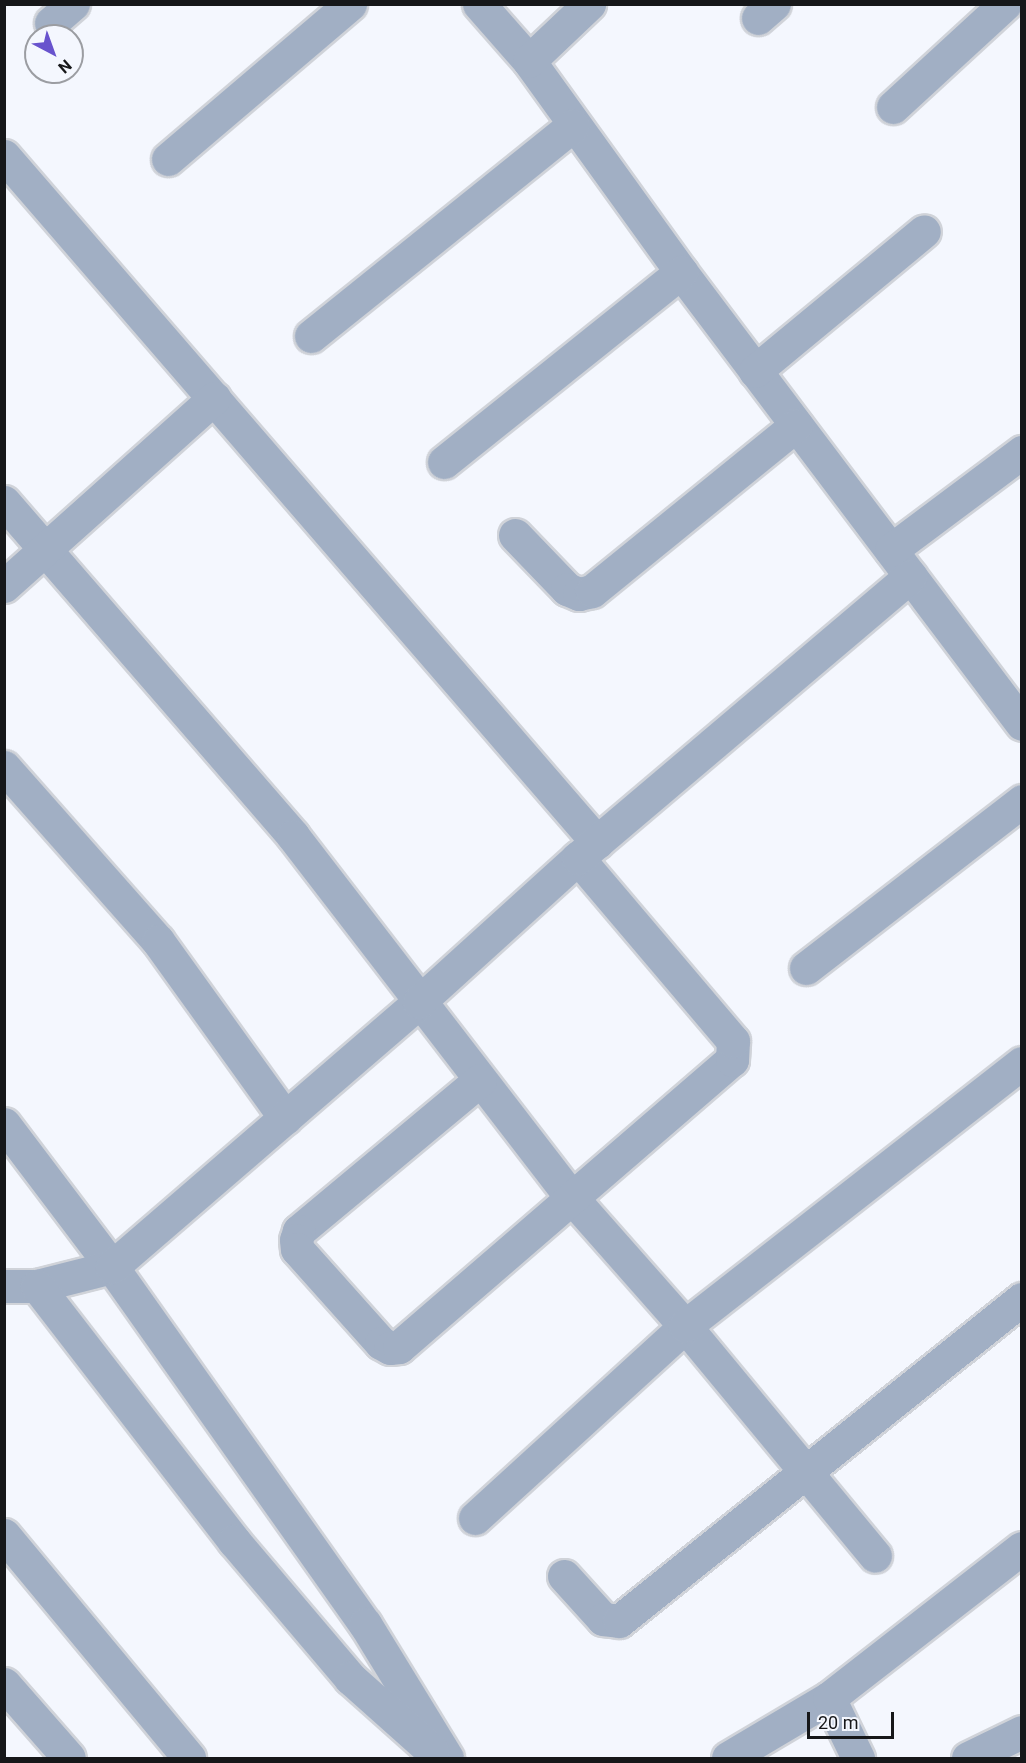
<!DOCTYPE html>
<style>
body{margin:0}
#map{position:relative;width:1026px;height:1763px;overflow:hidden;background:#f4f7fe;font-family:Roboto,sans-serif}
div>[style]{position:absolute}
.roads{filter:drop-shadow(2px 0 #d0d3d9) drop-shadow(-2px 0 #d0d3d9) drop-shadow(0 2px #d0d3d9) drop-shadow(0 -2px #d0d3d9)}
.minor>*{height:33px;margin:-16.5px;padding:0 16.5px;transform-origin:16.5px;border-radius:16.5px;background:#a1afc4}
span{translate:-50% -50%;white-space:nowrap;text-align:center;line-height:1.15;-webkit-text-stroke:4.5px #f4f7fe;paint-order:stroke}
.frame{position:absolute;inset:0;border:6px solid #161719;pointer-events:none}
.north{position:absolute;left:24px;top:24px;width:60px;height:60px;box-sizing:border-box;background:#f4f7fe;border:2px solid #9b9da2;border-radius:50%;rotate:139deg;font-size:16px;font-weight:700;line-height:24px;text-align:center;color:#161719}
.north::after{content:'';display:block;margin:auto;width:21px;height:27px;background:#6853cd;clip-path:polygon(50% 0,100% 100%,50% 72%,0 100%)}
.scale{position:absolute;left:807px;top:1712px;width:87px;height:27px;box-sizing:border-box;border:3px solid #161719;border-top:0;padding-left:8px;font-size:18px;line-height:21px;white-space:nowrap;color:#161719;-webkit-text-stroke:4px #f4f7fe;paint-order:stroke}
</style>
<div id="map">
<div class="roads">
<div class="minor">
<div style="left:479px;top:4px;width:76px;rotate:48.7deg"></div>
<div style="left:529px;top:61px;width:260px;rotate:54.2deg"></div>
<div style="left:681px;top:272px;width:566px;rotate:52.97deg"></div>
<div style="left:758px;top:18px;width:21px;rotate:-41deg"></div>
<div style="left:51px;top:23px;width:29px;rotate:-41deg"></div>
<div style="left:529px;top:61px;width:83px;rotate:-43.5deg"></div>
<div style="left:893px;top:107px;width:152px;rotate:-42.6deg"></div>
<div style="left:4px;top:156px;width:907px;rotate:49.16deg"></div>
<div style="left:168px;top:159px;width:239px;rotate:-40.4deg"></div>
<div style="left:311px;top:336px;width:336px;rotate:-38.8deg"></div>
<div style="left:755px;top:371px;width:219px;rotate:-39.6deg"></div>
<div style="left:444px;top:462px;width:304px;rotate:-38.7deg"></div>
<div style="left:4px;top:502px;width:442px;rotate:49.1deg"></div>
<div style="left:293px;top:836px;width:457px;rotate:52.4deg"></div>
<div style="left:572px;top:1198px;width:171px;rotate:48.6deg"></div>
<div style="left:685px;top:1326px;width:298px;rotate:50.4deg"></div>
<div style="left:515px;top:535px;width:75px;rotate:46.1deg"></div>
<div style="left:567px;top:589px;width:13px;rotate:23deg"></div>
<div style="left:579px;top:594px;width:13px;rotate:-13deg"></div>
<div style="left:592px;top:591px;width:263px;rotate:-39.1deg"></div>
<div style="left:891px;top:550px;width:164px;rotate:-36.8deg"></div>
<div style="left:4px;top:586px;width:282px;rotate:-41.8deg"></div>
<div style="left:4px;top:767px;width:232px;rotate:48.5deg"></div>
<div style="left:158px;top:941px;width:218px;rotate:54.3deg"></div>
<div style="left:806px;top:968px;width:273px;rotate:-37.7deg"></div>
<div style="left:480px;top:1080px;width:236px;rotate:140.2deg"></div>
<div style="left:299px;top:1231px;width:9px;rotate:108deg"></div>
<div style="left:296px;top:1240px;width:9px;rotate:84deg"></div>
<div style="left:297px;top:1249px;width:126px;rotate:48.2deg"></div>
<div style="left:381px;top:1343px;width:10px;rotate:29deg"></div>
<div style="left:390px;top:1348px;width:9px;rotate:-6deg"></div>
<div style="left:399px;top:1347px;width:440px;rotate:-40.8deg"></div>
<div style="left:732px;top:1060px;width:19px;rotate:-87deg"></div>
<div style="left:733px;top:1041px;width:240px;rotate:-130.3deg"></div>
<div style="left:4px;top:1124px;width:179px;rotate:52.9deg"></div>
<div style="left:112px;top:1267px;width:438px;rotate:54.7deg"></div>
<div style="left:365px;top:1624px;width:157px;rotate:58.5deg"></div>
<div style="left:4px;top:1286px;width:33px"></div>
<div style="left:37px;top:1286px;width:77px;rotate:-14.2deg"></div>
<div style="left:112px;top:1267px;width:406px;rotate:-40.8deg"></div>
<div style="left:419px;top:1002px;width:215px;rotate:-42.2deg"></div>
<div style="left:578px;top:858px;width:436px;rotate:-40.3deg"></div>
<div style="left:37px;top:1286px;width:322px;rotate:52.3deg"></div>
<div style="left:234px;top:1541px;width:180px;rotate:49.7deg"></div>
<div style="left:350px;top:1678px;width:110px;rotate:41.7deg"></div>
<div style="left:475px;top:1518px;width:285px;rotate:-42.4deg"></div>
<div style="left:685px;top:1326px;width:427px;rotate:-38deg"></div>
<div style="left:4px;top:1535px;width:290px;rotate:50.3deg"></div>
<div style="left:564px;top:1576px;width:58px;rotate:47.8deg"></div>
<div style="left:603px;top:1619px;width:16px;rotate:7deg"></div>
<div style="left:619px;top:1621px;width:516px;rotate:-38.63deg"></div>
<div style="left:4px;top:1684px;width:98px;rotate:48.7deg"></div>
<div style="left:829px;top:1698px;width:67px;rotate:64.2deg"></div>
<div style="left:728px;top:1758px;width:117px;rotate:-30.7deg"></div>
<div style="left:829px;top:1698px;width:244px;rotate:-37.9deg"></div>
<div style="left:968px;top:1758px;width:60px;rotate:-25.7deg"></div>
</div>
</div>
<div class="frame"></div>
<div class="north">N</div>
<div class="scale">20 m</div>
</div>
